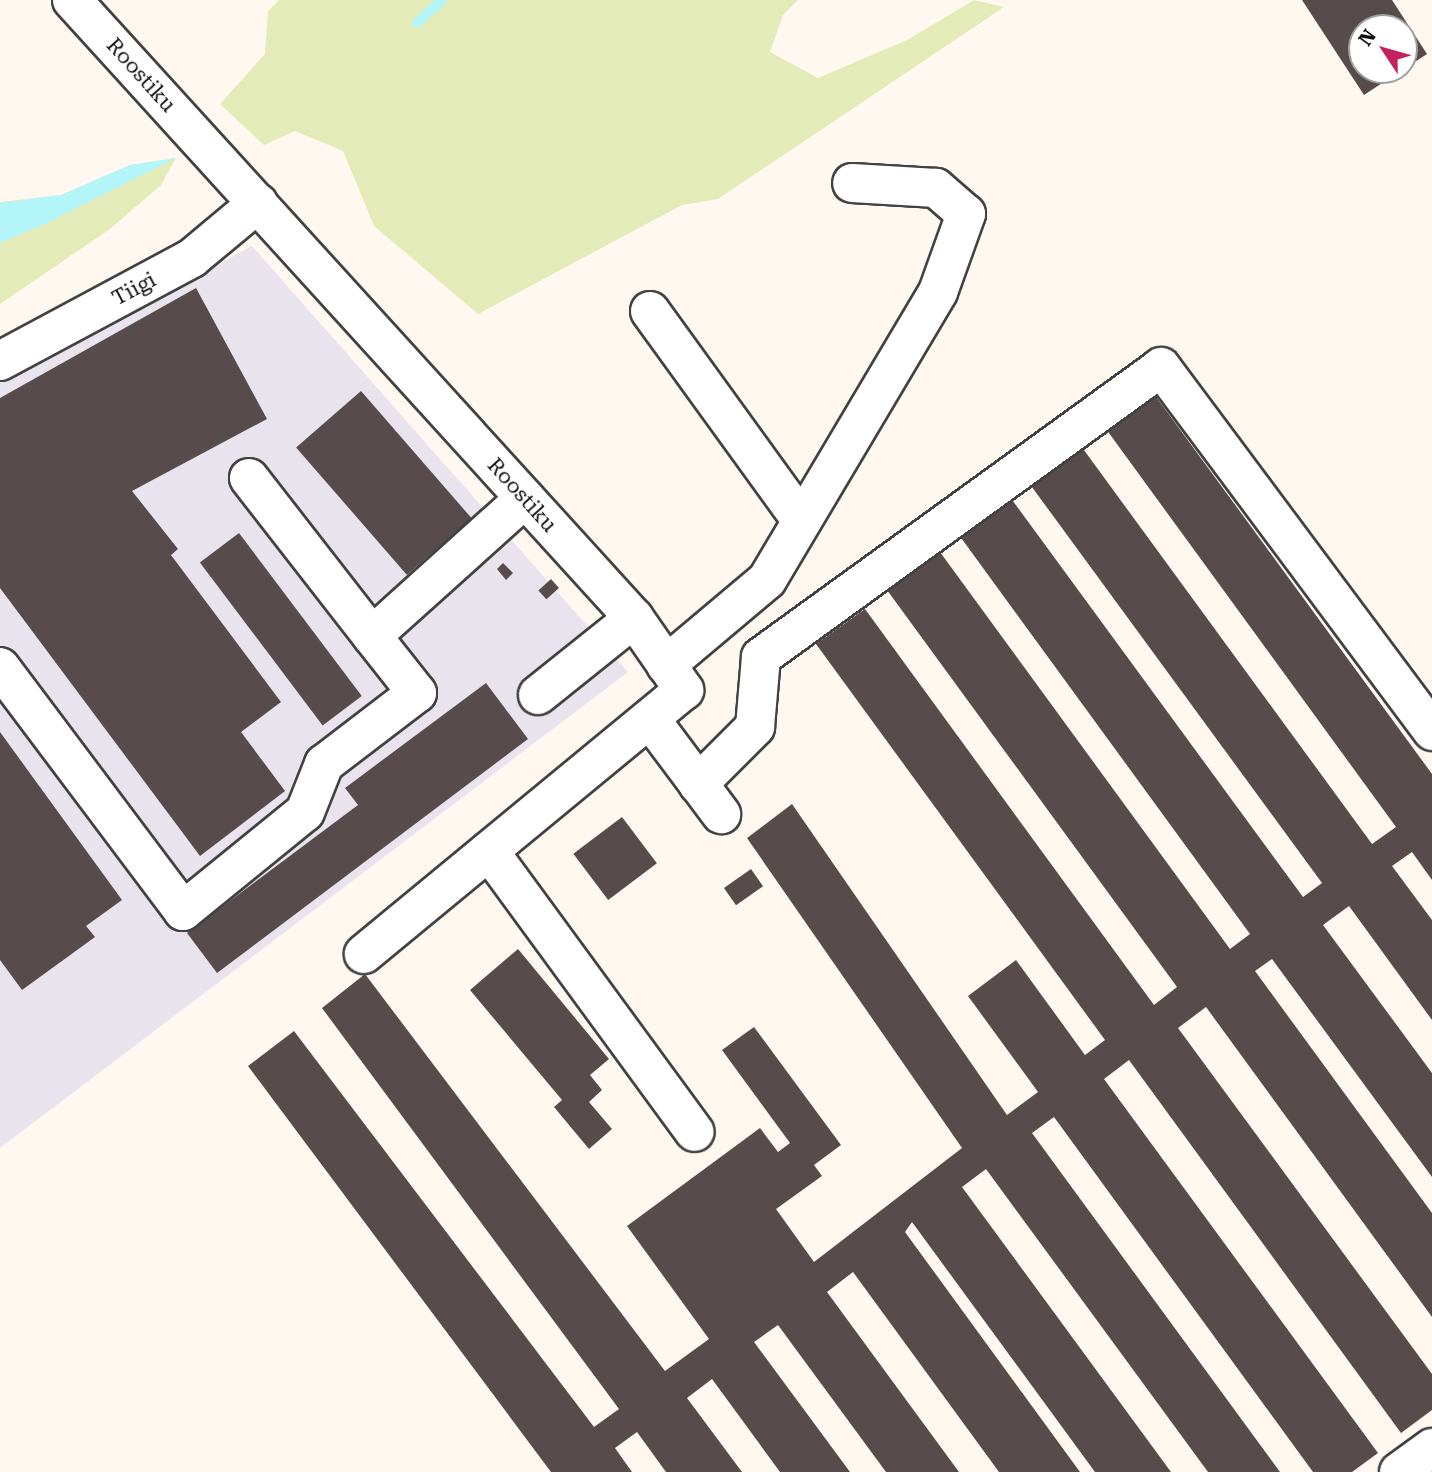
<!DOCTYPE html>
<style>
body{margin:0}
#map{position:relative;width:1432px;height:1472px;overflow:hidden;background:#fff8f1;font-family:"Roboto Serif",serif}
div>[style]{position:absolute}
.industrial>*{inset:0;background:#e9e3ee}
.green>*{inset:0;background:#e3ebb8}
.water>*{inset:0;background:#b3f5f8}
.stream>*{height:10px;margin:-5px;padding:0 5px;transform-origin:5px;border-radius:5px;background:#b3f5f8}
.building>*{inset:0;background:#584b4b;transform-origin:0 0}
.roads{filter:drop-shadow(2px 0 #424242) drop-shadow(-2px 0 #424242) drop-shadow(0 2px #424242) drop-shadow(0 -2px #424242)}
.minor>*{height:38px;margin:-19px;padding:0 19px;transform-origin:19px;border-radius:19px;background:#fff}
span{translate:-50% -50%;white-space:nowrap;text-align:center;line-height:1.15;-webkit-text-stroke:7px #fff;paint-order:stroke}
.street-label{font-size:21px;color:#0f0f0f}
.north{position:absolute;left:1348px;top:14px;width:70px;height:70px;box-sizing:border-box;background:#fff;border:2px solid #9f9f9f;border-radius:50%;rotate:306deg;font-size:19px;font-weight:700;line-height:28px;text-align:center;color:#0f0f0f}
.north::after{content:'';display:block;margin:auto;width:24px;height:32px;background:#c5215e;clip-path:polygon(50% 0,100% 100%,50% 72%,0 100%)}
</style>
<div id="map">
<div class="industrial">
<div style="clip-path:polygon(252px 246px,628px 672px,0 1148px,0 383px)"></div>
</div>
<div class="green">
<div style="clip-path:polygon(279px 0,798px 0,783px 15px,770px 52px,818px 78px,907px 40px,974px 0,1004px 7px,718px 199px,682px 205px,478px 314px,374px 226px,343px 151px,295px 131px,264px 145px,220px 104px,265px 54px,268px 11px)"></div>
<div style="clip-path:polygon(176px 158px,161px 185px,110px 229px,0 304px,0 202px,61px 195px,130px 165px)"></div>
</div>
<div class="water">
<div style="clip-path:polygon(176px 158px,45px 224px,0 243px,0 203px,61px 195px,130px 165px)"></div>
</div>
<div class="stream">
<div style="left:417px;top:23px;width:34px;rotate:-43deg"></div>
</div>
<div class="building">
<div style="clip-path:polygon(1302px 0,1392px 0,1427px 54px,1404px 69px,1404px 28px,1362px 28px,1362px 70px,1402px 70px,1364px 95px)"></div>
<div style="clip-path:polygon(196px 288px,267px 419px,132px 491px,178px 549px,171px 555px,281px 702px,241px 732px,285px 791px,200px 856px,0 588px,0 398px)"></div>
<div style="left:361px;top:391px;width:169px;height:86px;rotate:49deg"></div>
<div style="clip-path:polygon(1154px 394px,1432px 774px,1432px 880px,1412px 852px,1392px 866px,1432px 920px,1432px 1020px,1349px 906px,1323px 925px,1432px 1073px,1432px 1177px,1272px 959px,1255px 971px,1432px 1213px,1432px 1317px,1206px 1007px,1178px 1028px,1432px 1374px,1432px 1410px,1401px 1433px,1129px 1060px,1104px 1079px,1378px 1453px,1352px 1472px,1313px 1472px,1054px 1117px,1032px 1133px,1280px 1472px,1208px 1472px,986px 1169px,962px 1187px,1171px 1472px,1095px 1472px,912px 1222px,905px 1232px,1080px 1472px,999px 1472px,853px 1272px,827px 1292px,959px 1472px,886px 1472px,778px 1325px,754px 1342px,850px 1472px,780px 1472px,712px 1379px,687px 1398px,742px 1472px,666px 1472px,637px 1432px,615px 1448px,632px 1472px,551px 1472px,248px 1066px,294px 1031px,594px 1427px,619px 1409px,322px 1008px,365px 974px,665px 1371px,709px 1339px,627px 1226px,760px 1128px,778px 1152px,790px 1143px,722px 1050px,754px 1027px,841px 1145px,814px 1165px,822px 1176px,776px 1209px,814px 1262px,962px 1148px,747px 838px,792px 804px,1007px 1115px,1038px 1092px,968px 996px,1016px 960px,1085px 1055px,1105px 1040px,816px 644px,865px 609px,1154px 1005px,1177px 987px,887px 590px,940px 552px,1230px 949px,1250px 934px,959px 535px,1010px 497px,1303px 897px,1322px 883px,1029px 483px,1081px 446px,1372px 844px,1396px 827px,1106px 429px)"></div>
<div style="left:239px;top:533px;width:204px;height:49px;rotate:53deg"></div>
<div style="clip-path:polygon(503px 563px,513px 573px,506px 580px,497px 569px)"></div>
<div style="left:551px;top:579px;width:12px;height:17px;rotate:48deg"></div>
<div style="clip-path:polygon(486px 683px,528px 739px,217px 973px,187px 933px,358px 805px,345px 788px)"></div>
<div style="clip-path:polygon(0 732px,122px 900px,86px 926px,95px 937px,22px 990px,0 960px)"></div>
<div style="left:622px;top:817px;width:58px;height:61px;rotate:53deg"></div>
<div style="left:751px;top:869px;width:21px;height:33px;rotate:55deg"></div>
<div style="clip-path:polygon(518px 949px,609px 1059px,590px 1075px,602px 1090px,589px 1102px,612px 1129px,589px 1149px,554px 1107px,562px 1100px,470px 990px)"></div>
</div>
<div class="roads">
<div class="minor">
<div style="left:72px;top:0;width:835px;rotate:47.72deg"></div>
<div style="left:634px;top:618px;width:88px;rotate:55.2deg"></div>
<div style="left:684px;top:690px;width:415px;rotate:140.5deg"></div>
<div style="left:650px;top:311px;width:259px;rotate:54.1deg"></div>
<div style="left:0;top:361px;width:218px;rotate:-28.2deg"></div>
<div style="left:192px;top:258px;width:86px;rotate:-39.8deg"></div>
<div style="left:249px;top:478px;width:200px;rotate:52.1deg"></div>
<div style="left:372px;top:636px;width:206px;rotate:-42deg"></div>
<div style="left:666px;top:665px;width:132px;rotate:-40.1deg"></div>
<div style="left:767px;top:580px;width:335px;rotate:-59.3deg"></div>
<div style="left:938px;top:292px;width:83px;rotate:-70.3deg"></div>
<div style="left:966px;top:214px;width:40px;rotate:-139deg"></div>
<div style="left:936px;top:188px;width:84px;rotate:-176.6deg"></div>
<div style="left:0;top:667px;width:305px;rotate:53.1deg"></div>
<div style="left:183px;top:911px;width:157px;rotate:-39.1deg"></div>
<div style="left:305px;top:812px;width:52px;rotate:-68.4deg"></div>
<div style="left:324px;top:764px;width:117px;rotate:-37.4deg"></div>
<div style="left:417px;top:693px;width:73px;rotate:-128.3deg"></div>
<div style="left:538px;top:695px;width:123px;rotate:-38.7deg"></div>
<div style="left:650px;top:719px;width:119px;rotate:53.2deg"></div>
<div style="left:698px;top:784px;width:81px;rotate:-45deg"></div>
<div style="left:755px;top:727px;width:70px;rotate:-85.1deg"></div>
<div style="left:761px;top:657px;width:494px;rotate:-35.9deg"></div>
<div style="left:1161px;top:367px;width:454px;rotate:53.3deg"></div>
<div style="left:489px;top:851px;width:348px;rotate:53.8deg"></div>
<div style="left:1399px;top:1472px;width:41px;rotate:-36deg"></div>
</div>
</div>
<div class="street-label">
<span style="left:141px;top:75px;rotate:48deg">Roostiku</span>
<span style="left:134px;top:289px;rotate:-28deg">Tiigi</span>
<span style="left:522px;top:495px;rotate:48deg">Roostiku</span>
</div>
<div class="north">N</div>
</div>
